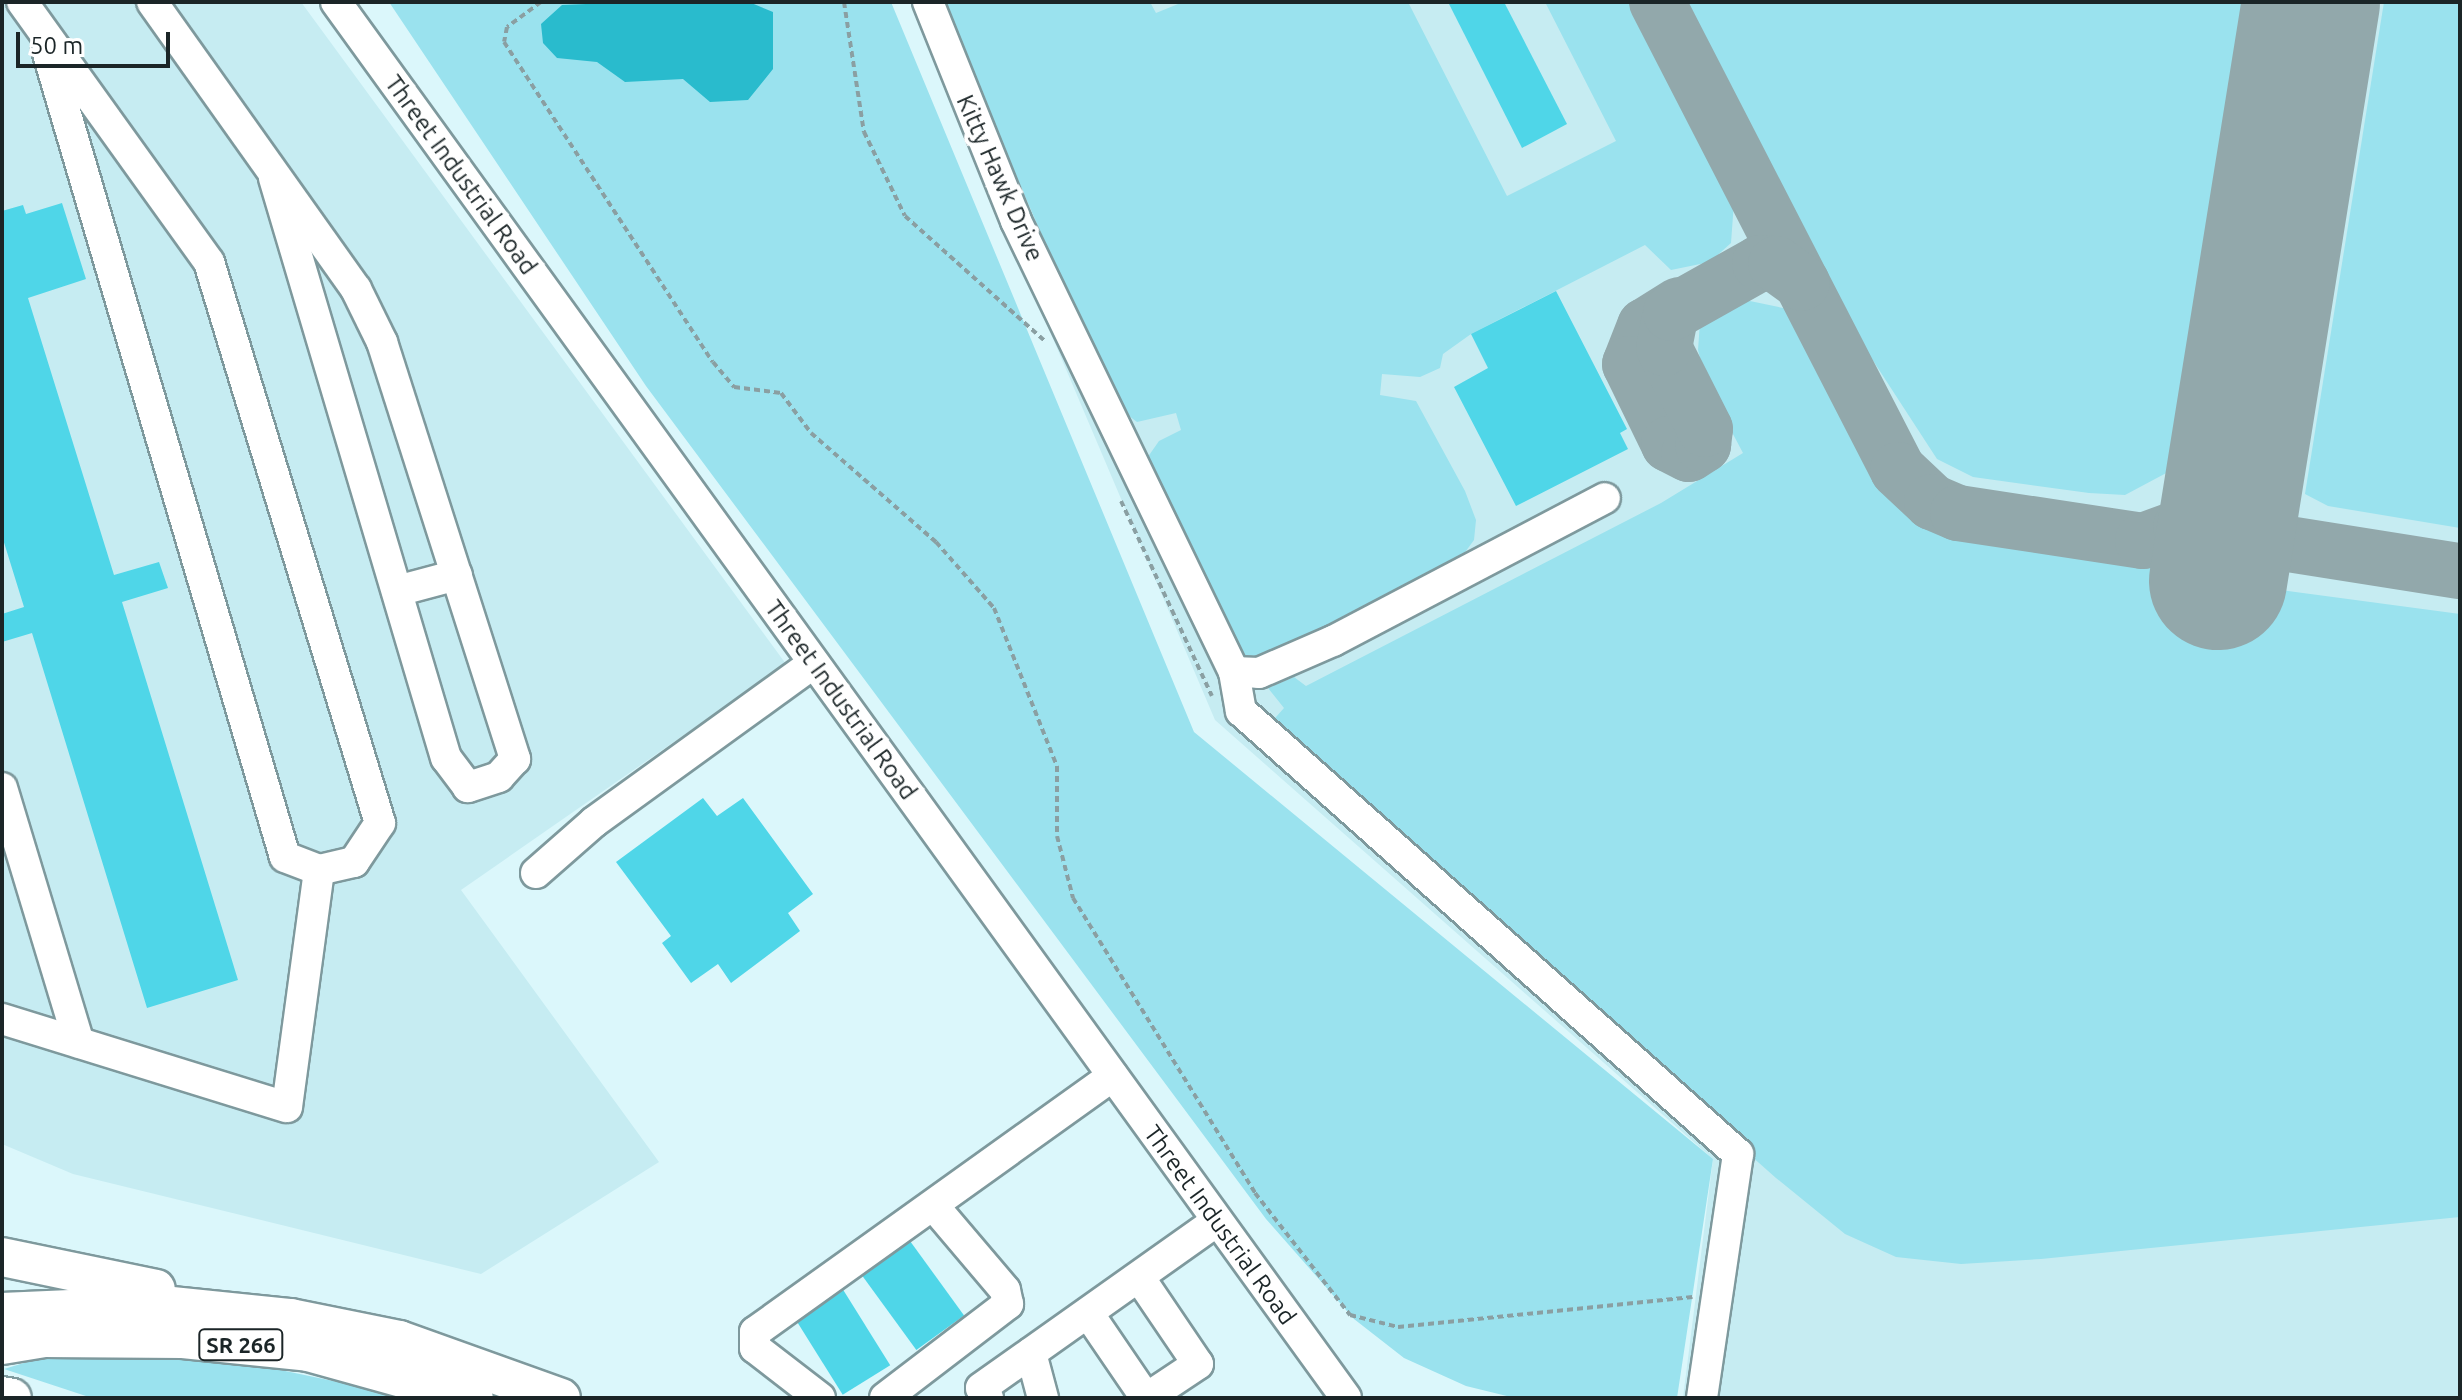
<!DOCTYPE html>
<style>
body{margin:0}
#map{position:relative;width:2462px;height:1400px;overflow:hidden;background:#dbf7fb;font-family:Ubuntu,sans-serif}
div>[style]{position:absolute}
.built>*{inset:0;background:#c6ecf2}
.green>*{inset:0;background:#9ae2ee}
.water>*{inset:0;background:#29bbcd}
.taxiway>*{height:56px;margin:-28px;padding:0 28px;transform-origin:28px;border-radius:28px;background:#92a8ab}
.runway>*{height:138px;margin:-69px;padding:0 69px;transform-origin:69px;border-radius:69px;background:#92a8ab}
.building>*{inset:0;background:#4fd6e8;transform-origin:0 0}
.path>*{height:4px;margin-top:-2px;transform-origin:0;background:repeating-linear-gradient(90deg,#8a9fa2 0 6px,transparent 0 10px)}
.roads{filter:drop-shadow(2px 0 #7e999d) drop-shadow(-2px 0 #7e999d) drop-shadow(0 2px #7e999d) drop-shadow(0 -2px #7e999d)}
.minor>*{height:30px;margin:-15px;padding:0 15px;transform-origin:15px;border-radius:15px;background:#fff}
.major>*{height:38px;margin:-19px;padding:0 19px;transform-origin:19px;border-radius:19px;background:#fff}
span{translate:-50% -50%;white-space:nowrap;text-align:center;line-height:1.15;-webkit-text-stroke:8px #fff;paint-order:stroke}
.shield-label span{padding:2px 6px;background:#fff;border:2px solid;border-radius:6px;-webkit-text-stroke-width:0}
.shield-label{font-size:22px;color:#1b2527;font-weight:700}
.street-label{font-size:24px;color:#1b2527}
.frame{position:absolute;inset:0;border:4px solid #1b2527;pointer-events:none}
.scale{position:absolute;left:16px;top:32px;width:154px;height:36px;box-sizing:border-box;border:4px solid #1b2527;border-top:0;padding-left:10px;font-size:24px;line-height:28px;white-space:nowrap;color:#1b2527;-webkit-text-stroke:6px #fff;paint-order:stroke}
</style>
<div id="map">
<div class="built">
<div style="clip-path:polygon(2px 2px,301px 2px,786px 664px,461px 890px,659px 1162px,481px 1274px,73px 1174px,2px 1144px)"></div>
<div style="clip-path:polygon(910px 2px,2460px 2px,2460px 1398px,1683px 1398px,1713px 1159px,1215px 720px)"></div>
</div>
<div class="green">
<div style="clip-path:polygon(389px 2px,891px 2px,1194px 732px,1713px 1159px,1677px 1398px,1515px 1398px,1466px 1386px,1404px 1358px,1354px 1319px,1266px 1219px,646px 386px)"></div>
<div style="clip-path:polygon(941px 2px,1150px 2px,1156px 13px,1183px 2px,1408px 2px,1507px 196px,1616px 141px,1545px 2px,1632px 2px,1734px 202px,1731px 243px,1710px 262px,1671px 270px,1645px 245px,1471px 334px,1443px 354px,1440px 368px,1420px 377px,1382px 374px,1380px 395px,1416px 401px,1465px 491px,1476px 520px,1474px 540px,1463px 555px,1330px 629px,1257px 661px,1242px 660px,1145px 461px,1159px 441px,1181px 430px,1176px 413px,1137px 422px,1116px 406px)"></div>
<div style="clip-path:polygon(1684px 2px,2243px 2px,2197px 298px,2195px 318px,2204px 321px,2182px 455px,2170px 471px,2125px 495px,2089px 493px,1973px 477px,1937px 459px,1846px 319px)"></div>
<div style="clip-path:polygon(2384px 2px,2460px 2px,2460px 528px,2328px 506px,2305px 494px)"></div>
<div style="clip-path:polygon(1745px 300px,1788px 309px,1890px 500px,1927px 527px,2288px 591px,2460px 614px,2460px 1217px,2041px 1259px,1961px 1264px,1896px 1257px,1845px 1234px,1776px 1178px,1267px 727px,1284px 708px,1268px 688px,1294px 677px,1306px 686px,1661px 503px,1743px 453px,1707px 385px,1698px 350px,1700px 322px)"></div>
<div style="clip-path:polygon(114px 1356px,242px 1362px,415px 1398px,92px 1398px,4px 1369px,37px 1359px)"></div>
</div>
<div class="water">
<div style="clip-path:polygon(634px 2px,749px 2px,773px 12px,773px 69px,748px 100px,710px 102px,683px 79px,625px 82px,597px 62px,557px 58px,543px 43px,541px 24px,562px 5px)"></div>
</div>
<div class="taxiway">
<div style="left:1657px;top:2px;width:526px;rotate:62.75deg"></div>
<div style="left:1898px;top:470px;width:47px;rotate:43.3deg"></div>
<div style="left:1932px;top:502px;width:28px;rotate:23deg"></div>
<div style="left:1958px;top:513px;width:187px;rotate:8.6deg"></div>
<div style="left:2143px;top:541px;width:40px;rotate:-20.2deg"></div>
<div style="left:2181px;top:527px;width:282px;rotate:9deg"></div>
<div style="left:1679px;top:305px;width:40px;rotate:148deg"></div>
<div style="left:1645px;top:326px;width:41px;rotate:111.5deg"></div>
<div style="left:1630px;top:364px;width:89px;rotate:64deg"></div>
<div style="left:1669px;top:444px;width:22px;rotate:27deg"></div>
<div style="left:1689px;top:454px;width:17px;rotate:-33deg"></div>
<div style="left:1703px;top:445px;width:16px;rotate:-83deg"></div>
<div style="left:1705px;top:429px;width:91px;rotate:-116.8deg"></div>
<div style="left:1664px;top:348px;width:36px;rotate:-79deg"></div>
<div style="left:1671px;top:313px;width:102px;rotate:-29.3deg"></div>
<div style="left:1760px;top:263px;width:16px;rotate:4deg"></div>
<div style="left:1776px;top:264px;width:32px;rotate:36deg"></div>
</div>
<div class="runway">
<div style="left:2218px;top:581px;width:586px;rotate:-80.87deg"></div>
</div>
<div class="building">
<div style="clip-path:polygon(1448px 2px,1504px 2px,1567px 124px,1522px 148px)"></div>
<div style="clip-path:polygon(62px 203px,86px 279px,28px 298px,114px 575px,159px 562px,168px 588px,122px 602px,238px 980px,147px 1008px,32px 633px,2px 642px,2px 614px,24px 607px,2px 536px,2px 211px,23px 205px,26px 214px)"></div>
<div style="clip-path:polygon(1556px 291px,1627px 429px,1620px 433px,1628px 449px,1516px 506px,1454px 387px,1488px 368px,1471px 334px)"></div>
<div style="clip-path:polygon(703px 798px,717px 816px,743px 798px,813px 894px,788px 913px,800px 931px,731px 983px,718px 964px,691px 983px,662px 943px,671px 936px,616px 862px)"></div>
<div style="left:910px;top:1241px;width:92px;height:59px;rotate:54deg"></div>
<div style="left:842px;top:1288px;width:91px;height:56px;rotate:58deg"></div>
</div>
<div class="path">
<div style="left:541px;top:2px;width:42px;rotate:143.7deg"></div>
<div style="left:507px;top:27px;width:15px;rotate:101deg"></div>
<div style="left:504px;top:42px;width:382px;rotate:56.9deg"></div>
<div style="left:713px;top:362px;width:33px;rotate:50deg"></div>
<div style="left:734px;top:387px;width:47px;rotate:7.3deg"></div>
<div style="left:781px;top:393px;width:50px;rotate:53.1deg"></div>
<div style="left:811px;top:433px;width:166px;rotate:41.1deg"></div>
<div style="left:936px;top:542px;width:88px;rotate:48.7deg"></div>
<div style="left:994px;top:608px;width:170px;rotate:68.3deg"></div>
<div style="left:1057px;top:766px;width:70px;rotate:90deg"></div>
<div style="left:1057px;top:836px;width:64px;rotate:75.5deg"></div>
<div style="left:1073px;top:898px;width:347px;rotate:58.3deg"></div>
<div style="left:1255px;top:1193px;width:155px;rotate:52.1deg"></div>
<div style="left:1350px;top:1315px;width:49px;rotate:14deg"></div>
<div style="left:1398px;top:1327px;width:296px;rotate:-5.8deg"></div>
<div style="left:844px;top:2px;width:132px;rotate:81.3deg"></div>
<div style="left:864px;top:132px;width:93px;rotate:64deg"></div>
<div style="left:905px;top:216px;width:188px;rotate:41.8deg"></div>
<div style="left:1121px;top:501px;width:215px;rotate:65deg"></div>
</div>
<div class="roads">
<div class="minor">
<div style="left:152px;top:2px;width:352px;rotate:54.6deg"></div>
<div style="left:356px;top:289px;width:59px;rotate:63.9deg"></div>
<div style="left:382px;top:342px;width:438px;rotate:72.3deg"></div>
<div style="left:515px;top:759px;width:24px;rotate:132deg"></div>
<div style="left:499px;top:777px;width:33px;rotate:162deg"></div>
<div style="left:468px;top:787px;width:36px;rotate:-127deg"></div>
<div style="left:446px;top:758px;width:605px;rotate:-106.52deg"></div>
<div style="left:336px;top:2px;width:1723px;rotate:54.11deg"></div>
<div style="left:928px;top:2px;width:236px;rotate:68.1deg"></div>
<div style="left:1016px;top:221px;width:501px;rotate:64.2deg"></div>
<div style="left:1234px;top:672px;width:25px;rotate:2deg"></div>
<div style="left:1259px;top:673px;width:81px;rotate:-23.4deg"></div>
<div style="left:1333px;top:641px;width:307px;rotate:-27.7deg"></div>
<div style="left:47px;top:50px;width:841px;rotate:73.57deg"></div>
<div style="left:285px;top:857px;width:36px;rotate:21deg"></div>
<div style="left:397px;top:591px;width:62px;rotate:-14.9deg"></div>
<div style="left:1234px;top:672px;width:40px;rotate:80deg"></div>
<div style="left:1241px;top:711px;width:666px;rotate:41.71deg"></div>
<div style="left:1738px;top:1154px;width:247px;rotate:98.4deg"></div>
<div style="left:2px;top:788px;width:266px;rotate:73.2deg"></div>
<div style="left:536px;top:873px;width:77px;rotate:-41.3deg"></div>
<div style="left:594px;top:822px;width:271px;rotate:-35.9deg"></div>
<div style="left:2px;top:1019px;width:298px;rotate:17.2deg"></div>
<div style="left:287px;top:1107px;width:239px;rotate:-82.3deg"></div>
<div style="left:319px;top:870px;width:36px;rotate:-13deg"></div>
<div style="left:354px;top:862px;width:47px;rotate:-56.3deg"></div>
<div style="left:380px;top:823px;width:586px;rotate:-106.95deg"></div>
<div style="left:209px;top:262px;width:320px;rotate:-125.7deg"></div>
<div style="left:1139px;top:1277px;width:105px;rotate:55.9deg"></div>
<div style="left:1198px;top:1364px;width:61px;rotate:146.3deg"></div>
<div style="left:1088px;top:1313px;width:103px;rotate:55.7deg"></div>
<div style="left:1031px;top:1353px;width:47px;rotate:75.1deg"></div>
<div style="left:820px;top:1398px;width:82px;rotate:-142.4deg"></div>
<div style="left:755px;top:1348px;width:16px;rotate:-90deg"></div>
<div style="left:755px;top:1332px;width:440px;rotate:-35.6deg"></div>
<div style="left:885px;top:1398px;width:155px;rotate:-37.4deg"></div>
<div style="left:1008px;top:1304px;width:14px;rotate:-102deg"></div>
<div style="left:1005px;top:1290px;width:111px;rotate:-130.3deg"></div>
<div style="left:988px;top:1398px;width:12px;rotate:-125deg"></div>
<div style="left:981px;top:1388px;width:289px;rotate:-35.3deg"></div>
</div>
<div class="major">
<div style="left:2px;top:1257px;width:157px;rotate:11.7deg"></div>
<div style="left:2px;top:1312px;width:160px;rotate:-2.5deg"></div>
<div style="left:162px;top:1305px;width:130px;rotate:5.8deg"></div>
<div style="left:291px;top:1318px;width:110px;rotate:11.5deg"></div>
<div style="left:399px;top:1340px;width:172px;rotate:19.7deg"></div>
<div style="left:2px;top:1345px;width:43px;rotate:-9.5deg"></div>
<div style="left:44px;top:1338px;width:139px;rotate:0.4deg"></div>
<div style="left:183px;top:1339px;width:126px;rotate:5.9deg"></div>
<div style="left:308px;top:1352px;width:172px;rotate:15.5deg"></div>
<div style="left:2px;top:1396px;width:10px;rotate:11deg"></div>
</div>
</div>
<div class="shield-label">
<span style="left:241px;top:1345px">SR 266</span>
</div>
<div class="street-label">
<span style="left:461px;top:175px;rotate:54deg">Threet Industrial Road</span>
<span style="left:1000px;top:178px;rotate:66deg">Kitty Hawk Drive</span>
<span style="left:841px;top:700px;rotate:54deg">Threet Industrial Road</span>
<span style="left:1220px;top:1225px;rotate:54deg">Threet Industrial Road</span>
</div>
<div class="frame"></div>
<div class="scale">50 m</div>
</div>
